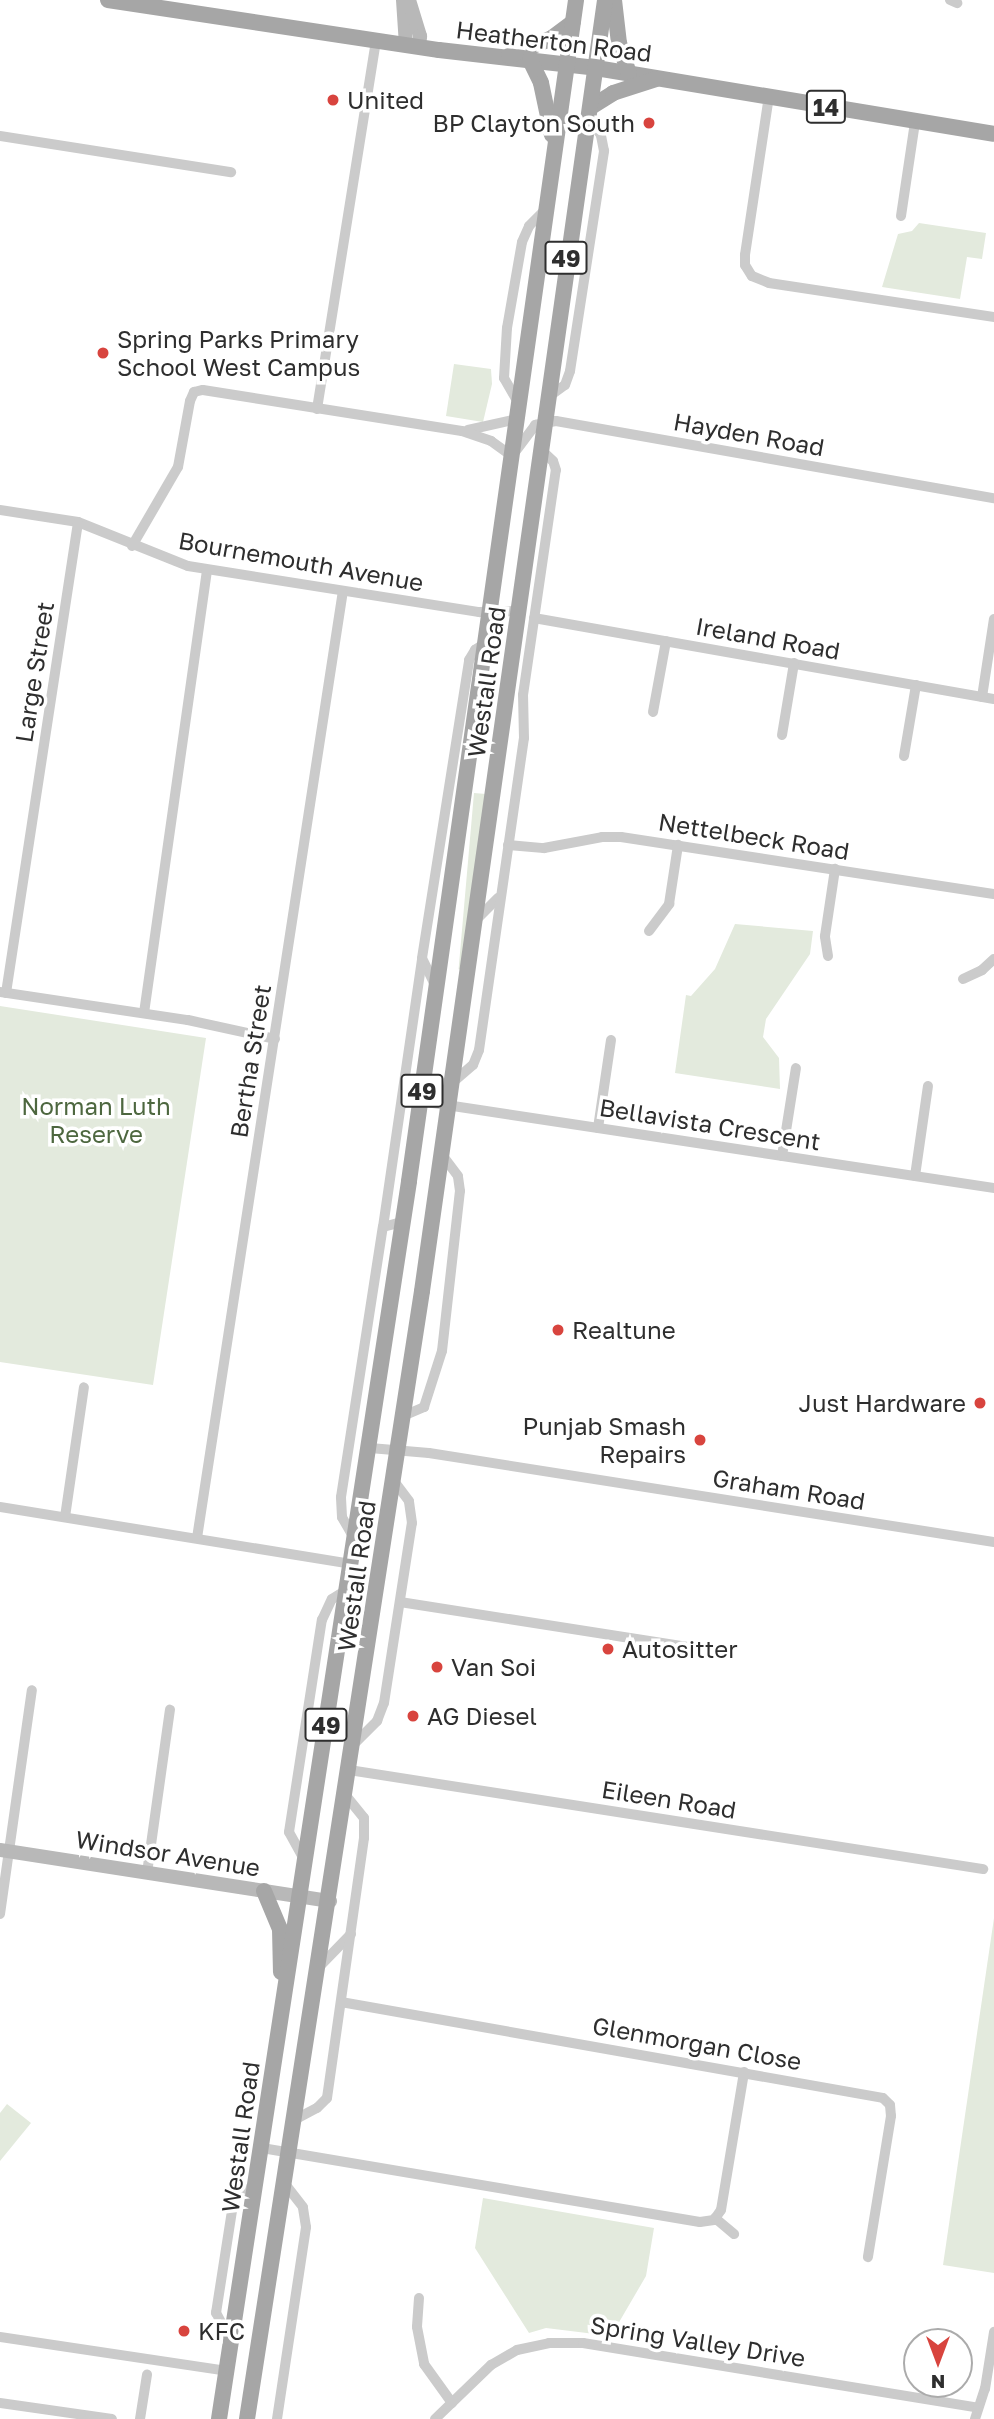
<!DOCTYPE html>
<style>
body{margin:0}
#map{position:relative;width:994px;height:2419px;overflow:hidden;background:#fff;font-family:"Golos Text",sans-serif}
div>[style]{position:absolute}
.green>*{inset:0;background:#e3eadd;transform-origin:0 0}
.street>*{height:10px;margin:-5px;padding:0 5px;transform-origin:5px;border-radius:5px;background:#cbcbcb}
.secondary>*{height:14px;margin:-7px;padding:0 7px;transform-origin:7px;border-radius:7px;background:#b8b8b8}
.primary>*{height:16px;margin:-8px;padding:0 8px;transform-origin:8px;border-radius:8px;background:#a6a6a6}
.dots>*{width:19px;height:19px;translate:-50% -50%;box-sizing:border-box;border:4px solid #fff;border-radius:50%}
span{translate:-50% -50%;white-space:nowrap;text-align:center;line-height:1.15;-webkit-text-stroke:7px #fff;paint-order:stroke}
.shield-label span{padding:2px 5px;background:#fff;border:2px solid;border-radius:5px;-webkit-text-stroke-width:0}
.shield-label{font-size:23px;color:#2e2e2e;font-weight:700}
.street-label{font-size:24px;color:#2e2e2e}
.poi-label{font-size:24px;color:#2e2e2e}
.left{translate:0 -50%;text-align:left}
.right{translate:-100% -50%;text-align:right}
.park-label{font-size:24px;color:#4d673f}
.north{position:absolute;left:903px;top:2328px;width:70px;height:70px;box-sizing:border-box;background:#fff;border:2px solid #ababab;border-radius:50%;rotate:180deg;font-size:19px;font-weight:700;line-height:28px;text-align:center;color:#2e2e2e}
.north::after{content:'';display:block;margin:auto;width:24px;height:32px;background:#d8443e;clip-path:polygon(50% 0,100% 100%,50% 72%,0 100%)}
</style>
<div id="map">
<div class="green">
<div style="clip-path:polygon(919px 223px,986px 233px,982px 259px,967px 257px,960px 299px,882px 287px,898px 234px,912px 231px)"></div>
<div style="clip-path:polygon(454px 364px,491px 369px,492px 384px,483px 422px,446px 416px)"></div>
<div style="left:474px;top:793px;width:12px;height:177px;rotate:5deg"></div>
<div style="clip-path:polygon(735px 924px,813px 931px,810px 954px,766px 1019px,763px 1037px,779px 1058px,780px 1089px,675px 1073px,686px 995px,691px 996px,715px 969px)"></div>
<div style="clip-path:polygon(0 1006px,206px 1038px,153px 1385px,0 1362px)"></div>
<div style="clip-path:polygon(994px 1918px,994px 2273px,943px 2265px)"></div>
<div style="clip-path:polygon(7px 2104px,31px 2123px,0 2161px,0 2113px)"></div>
<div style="clip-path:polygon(483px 2198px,654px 2228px,646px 2276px,611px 2336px,546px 2328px,529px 2333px,475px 2248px)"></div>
</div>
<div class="street">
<div style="left:950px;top:0;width:8px;rotate:23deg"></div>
<div style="left:769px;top:96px;width:161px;rotate:98.6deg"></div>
<div style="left:745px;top:255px;width:10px;rotate:90deg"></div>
<div style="left:745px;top:265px;width:13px;rotate:58deg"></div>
<div style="left:752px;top:276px;width:18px;rotate:22deg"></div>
<div style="left:769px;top:283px;width:228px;rotate:8.6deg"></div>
<div style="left:0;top:136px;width:234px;rotate:8.9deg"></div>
<div style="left:901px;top:216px;width:95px;rotate:-81.5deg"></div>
<div style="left:547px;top:398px;width:22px;rotate:-36deg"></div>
<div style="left:565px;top:385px;width:15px;rotate:-70deg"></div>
<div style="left:570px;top:371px;width:223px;rotate:-81.2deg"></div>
<div style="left:604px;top:151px;width:16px;rotate:-101deg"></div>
<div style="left:601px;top:135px;width:19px;rotate:-126deg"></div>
<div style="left:519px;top:404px;width:30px;rotate:-120deg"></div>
<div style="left:504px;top:378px;width:50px;rotate:-86.6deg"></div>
<div style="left:507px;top:328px;width:87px;rotate:-80.1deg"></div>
<div style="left:522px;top:242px;width:17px;rotate:-66deg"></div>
<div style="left:529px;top:226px;width:25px;rotate:-45deg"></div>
<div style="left:317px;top:409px;width:374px;rotate:-80.9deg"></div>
<div style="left:468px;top:430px;width:50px;rotate:-12.7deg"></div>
<div style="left:0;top:510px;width:79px;rotate:8.7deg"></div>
<div style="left:78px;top:522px;width:118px;rotate:21.8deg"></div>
<div style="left:188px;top:566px;width:295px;rotate:9deg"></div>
<div style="left:479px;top:612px;width:40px;rotate:-1.4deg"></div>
<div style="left:132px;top:546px;width:91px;rotate:-59.8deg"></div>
<div style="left:178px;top:467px;width:67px;rotate:-79.7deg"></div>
<div style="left:190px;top:401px;width:10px;rotate:-66deg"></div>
<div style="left:194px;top:392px;width:9px;rotate:-13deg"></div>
<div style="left:203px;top:390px;width:262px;rotate:9deg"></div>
<div style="left:462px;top:431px;width:31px;rotate:19deg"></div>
<div style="left:491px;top:441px;width:26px;rotate:36deg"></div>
<div style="left:512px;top:456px;width:39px;rotate:-53deg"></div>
<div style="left:535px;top:425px;width:21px;rotate:-11deg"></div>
<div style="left:556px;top:421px;width:445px;rotate:10deg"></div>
<div style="left:534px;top:618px;width:467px;rotate:10deg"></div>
<div style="left:982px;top:697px;width:79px;rotate:-81.3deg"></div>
<div style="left:653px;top:712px;width:72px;rotate:-79.6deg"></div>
<div style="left:782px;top:735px;width:73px;rotate:-80.5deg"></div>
<div style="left:904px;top:756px;width:72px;rotate:-80.4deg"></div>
<div style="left:508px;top:845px;width:36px;rotate:5deg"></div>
<div style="left:544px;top:848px;width:59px;rotate:-10.7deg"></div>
<div style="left:602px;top:837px;width:19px"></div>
<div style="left:621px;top:837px;width:377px;rotate:8.7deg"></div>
<div style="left:476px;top:920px;width:31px;rotate:-45deg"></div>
<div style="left:649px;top:931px;width:34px;rotate:-53deg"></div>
<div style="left:669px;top:904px;width:60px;rotate:-81.3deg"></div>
<div style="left:828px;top:956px;width:20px;rotate:-99deg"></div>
<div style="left:825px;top:936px;width:68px;rotate:-81.5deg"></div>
<div style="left:963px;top:979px;width:21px;rotate:-25deg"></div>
<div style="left:982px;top:970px;width:16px;rotate:-43deg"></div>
<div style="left:437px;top:989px;width:34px;rotate:-116deg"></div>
<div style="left:422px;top:958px;width:302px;rotate:-81deg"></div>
<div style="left:469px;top:660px;width:12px;rotate:-59deg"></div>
<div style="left:475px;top:650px;width:14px;rotate:-34deg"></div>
<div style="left:0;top:992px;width:190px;rotate:8.5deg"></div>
<div style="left:188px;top:1020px;width:89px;rotate:12.3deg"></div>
<div style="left:6px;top:993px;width:476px;rotate:-81.3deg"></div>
<div style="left:144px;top:1013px;width:447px;rotate:-81.9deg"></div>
<div style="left:452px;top:1083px;width:28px;rotate:-41deg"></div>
<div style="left:473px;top:1065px;width:16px;rotate:-68deg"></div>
<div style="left:479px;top:1050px;width:315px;rotate:-81.8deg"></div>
<div style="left:524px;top:738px;width:43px;rotate:-91.3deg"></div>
<div style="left:523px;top:695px;width:227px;rotate:-81.7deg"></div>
<div style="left:556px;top:470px;width:9px;rotate:-108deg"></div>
<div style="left:553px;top:461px;width:18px;rotate:-137deg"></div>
<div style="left:420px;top:1101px;width:581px;rotate:8.62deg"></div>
<div style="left:598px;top:1128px;width:89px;rotate:-81.6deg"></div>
<div style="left:782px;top:1156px;width:89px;rotate:-81deg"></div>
<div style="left:915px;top:1176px;width:91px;rotate:-81.8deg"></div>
<div style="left:383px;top:1227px;width:270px;rotate:-81.7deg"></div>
<div style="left:403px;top:1416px;width:23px;rotate:-23deg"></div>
<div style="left:424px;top:1407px;width:59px;rotate:-72.2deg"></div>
<div style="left:442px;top:1351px;width:161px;rotate:-83.6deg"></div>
<div style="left:460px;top:1191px;width:15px;rotate:-98deg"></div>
<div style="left:458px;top:1176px;width:26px;rotate:-127deg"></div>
<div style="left:370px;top:1448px;width:59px;rotate:4.8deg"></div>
<div style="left:429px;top:1453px;width:572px;rotate:8.95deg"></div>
<div style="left:0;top:1507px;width:357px;rotate:9.2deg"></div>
<div style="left:65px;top:1517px;width:131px;rotate:-81.7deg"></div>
<div style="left:197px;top:1538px;width:958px;rotate:-81.24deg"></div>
<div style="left:354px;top:1538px;width:24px;rotate:-120deg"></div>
<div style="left:342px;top:1517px;width:20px;rotate:-93deg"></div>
<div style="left:341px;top:1497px;width:273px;rotate:-81.2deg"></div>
<div style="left:383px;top:1227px;width:20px;rotate:-15deg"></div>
<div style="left:400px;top:1602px;width:299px;rotate:8.9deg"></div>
<div style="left:354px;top:1744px;width:33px;rotate:-45deg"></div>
<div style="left:377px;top:1721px;width:19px;rotate:-69deg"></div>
<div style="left:384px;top:1703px;width:182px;rotate:-81.2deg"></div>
<div style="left:412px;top:1523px;width:22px;rotate:-98deg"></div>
<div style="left:409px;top:1501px;width:26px;rotate:-127deg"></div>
<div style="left:349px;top:1770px;width:642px;rotate:8.88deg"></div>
<div style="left:305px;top:1861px;width:33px;rotate:-119deg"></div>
<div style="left:289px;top:1832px;width:215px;rotate:-81.2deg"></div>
<div style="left:322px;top:1620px;width:23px;rotate:-65deg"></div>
<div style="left:332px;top:1599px;width:19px;rotate:-32deg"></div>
<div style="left:147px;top:1873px;width:165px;rotate:-82deg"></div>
<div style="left:0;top:1914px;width:226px;rotate:-81.9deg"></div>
<div style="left:319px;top:1967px;width:46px;rotate:-45.9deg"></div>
<div style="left:341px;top:2002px;width:550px;rotate:10.04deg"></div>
<div style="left:883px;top:2098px;width:10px;rotate:45deg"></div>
<div style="left:890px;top:2105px;width:11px;rotate:85deg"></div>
<div style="left:891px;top:2116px;width:143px;rotate:99.3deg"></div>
<div style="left:294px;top:2120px;width:26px;rotate:-28deg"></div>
<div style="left:317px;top:2108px;width:14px;rotate:-45deg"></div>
<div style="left:327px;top:2098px;width:263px;rotate:-81.9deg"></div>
<div style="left:364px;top:1838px;width:20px;rotate:-90deg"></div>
<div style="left:364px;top:1818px;width:28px;rotate:-129deg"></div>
<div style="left:262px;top:2148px;width:444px;rotate:9.6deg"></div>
<div style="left:700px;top:2222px;width:14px;rotate:-8deg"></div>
<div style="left:714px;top:2220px;width:12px;rotate:-55deg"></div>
<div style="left:721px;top:2210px;width:140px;rotate:-80.5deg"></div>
<div style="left:715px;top:2218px;width:25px;rotate:40deg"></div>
<div style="left:419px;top:2298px;width:29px;rotate:94deg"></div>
<div style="left:417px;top:2327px;width:38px;rotate:79deg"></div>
<div style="left:424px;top:2364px;width:48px;rotate:54.3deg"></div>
<div style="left:0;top:2337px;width:231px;rotate:8.5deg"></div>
<div style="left:230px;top:2339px;width:30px;rotate:-118deg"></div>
<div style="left:216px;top:2313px;width:110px;rotate:-81.1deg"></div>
<div style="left:233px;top:2204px;width:10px;rotate:-61deg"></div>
<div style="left:238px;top:2195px;width:22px;rotate:-30deg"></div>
<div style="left:0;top:2403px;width:113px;rotate:8.1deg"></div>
<div style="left:140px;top:2419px;width:45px;rotate:-81deg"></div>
<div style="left:277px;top:2419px;width:194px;rotate:-81.4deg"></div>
<div style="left:306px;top:2227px;width:20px;rotate:-99deg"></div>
<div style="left:303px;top:2207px;width:29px;rotate:-128deg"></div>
<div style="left:435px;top:2419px;width:78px;rotate:-44deg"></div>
<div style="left:491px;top:2365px;width:30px;rotate:-30deg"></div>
<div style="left:517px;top:2350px;width:33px;rotate:-12deg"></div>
<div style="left:549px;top:2343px;width:34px"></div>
<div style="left:583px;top:2343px;width:400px;rotate:9.3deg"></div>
<div style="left:975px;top:2419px;width:32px;rotate:-72deg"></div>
<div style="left:985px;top:2389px;width:58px;rotate:-81deg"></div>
</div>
<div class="secondary">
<div style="left:403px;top:0;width:45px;rotate:86.2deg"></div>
<div style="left:409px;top:0;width:38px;rotate:73deg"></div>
<div style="left:420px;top:36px;width:11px;rotate:95deg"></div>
<div style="left:0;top:1850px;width:334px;rotate:8.8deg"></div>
</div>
<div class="primary">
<div style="left:108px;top:0;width:335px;rotate:8.6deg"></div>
<div style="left:439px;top:50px;width:158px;rotate:6.5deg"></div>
<div style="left:596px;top:68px;width:403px;rotate:9.4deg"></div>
<div style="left:614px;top:0;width:43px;rotate:83.4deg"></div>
<div style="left:619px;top:43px;width:32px;rotate:72deg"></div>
<div style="left:509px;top:56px;width:47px;rotate:-22.7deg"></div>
<div style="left:552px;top:38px;width:26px;rotate:-37deg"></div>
<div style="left:530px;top:60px;width:25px;rotate:64deg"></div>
<div style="left:541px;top:83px;width:53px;rotate:78.1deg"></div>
<div style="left:591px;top:107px;width:26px;rotate:-32deg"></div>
<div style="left:613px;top:93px;width:45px;rotate:-18deg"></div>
<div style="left:264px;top:1891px;width:41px;rotate:67.2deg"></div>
<div style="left:280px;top:1929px;width:43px;rotate:88.7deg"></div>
<div style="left:219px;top:2419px;width:1252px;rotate:-81.27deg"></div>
<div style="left:409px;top:1181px;width:1193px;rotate:-81.95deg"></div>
<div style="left:247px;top:2419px;width:1141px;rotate:-81.18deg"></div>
<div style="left:422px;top:1291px;width:1304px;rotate:-81.93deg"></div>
</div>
<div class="dots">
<div style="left:333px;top:100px;background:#d8443e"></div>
<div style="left:649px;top:123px;background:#d8443e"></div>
<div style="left:103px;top:353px;background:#d8443e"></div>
<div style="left:558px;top:1330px;background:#d8443e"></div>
<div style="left:980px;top:1403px;background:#d8443e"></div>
<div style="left:700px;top:1440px;background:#d8443e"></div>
<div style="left:608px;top:1649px;background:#d8443e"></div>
<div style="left:437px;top:1667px;background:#d8443e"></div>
<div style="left:413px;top:1716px;background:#d8443e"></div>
<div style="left:184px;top:2331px;background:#d8443e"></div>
</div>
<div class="shield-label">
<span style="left:826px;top:107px">14</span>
<span style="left:566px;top:258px">49</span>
<span style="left:422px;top:1091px">49</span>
<span style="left:326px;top:1725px">49</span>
</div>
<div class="street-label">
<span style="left:554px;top:41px;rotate:7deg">Heatherton Road</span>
<span style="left:749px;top:434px;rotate:10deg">Hayden Road</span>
<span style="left:301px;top:561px;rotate:10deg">Bournemouth Avenue</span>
<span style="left:768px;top:638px;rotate:10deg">Ireland Road</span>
<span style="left:34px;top:672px;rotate:-81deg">Large Street</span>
<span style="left:486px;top:682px;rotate:-82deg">Westall Road</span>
<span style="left:754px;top:836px;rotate:9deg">Nettelbeck Road</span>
<span style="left:250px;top:1061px;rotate:-81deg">Bertha Street</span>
<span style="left:710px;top:1124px;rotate:9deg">Bellavista Crescent</span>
<span style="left:789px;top:1489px;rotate:9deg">Graham Road</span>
<span style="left:356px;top:1576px;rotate:-82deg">Westall Road</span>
<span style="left:669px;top:1799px;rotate:9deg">Eileen Road</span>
<span style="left:168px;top:1853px;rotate:9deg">Windsor Avenue</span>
<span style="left:697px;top:2043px;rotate:10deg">Glenmorgan Close</span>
<span style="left:240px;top:2137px;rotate:-82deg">Westall Road</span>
<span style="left:698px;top:2341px;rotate:9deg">Spring Valley Drive</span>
</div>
<div class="poi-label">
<span class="left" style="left:347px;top:100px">United</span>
<span class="right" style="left:635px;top:123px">BP Clayton South</span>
<span class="left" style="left:117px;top:353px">Spring Parks Primary<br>School West Campus</span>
<span class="left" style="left:572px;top:1330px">Realtune</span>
<span class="right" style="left:966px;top:1403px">Just Hardware</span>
<span class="right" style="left:686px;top:1440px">Punjab Smash<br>Repairs</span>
<span class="left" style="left:622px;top:1649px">Autositter</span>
<span class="left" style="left:451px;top:1667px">Van Soi</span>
<span class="left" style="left:427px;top:1716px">AG Diesel</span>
<span class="left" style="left:198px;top:2331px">KFC</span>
</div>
<div class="park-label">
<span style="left:96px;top:1120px">Norman Luth<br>Reserve</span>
</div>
<div class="north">N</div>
</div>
